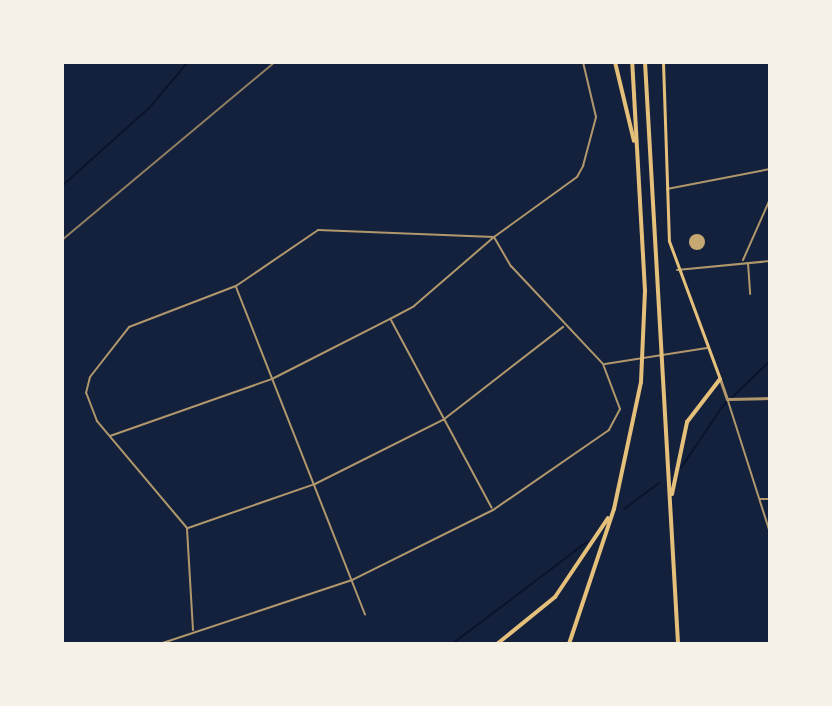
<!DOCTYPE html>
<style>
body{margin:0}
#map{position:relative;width:832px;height:706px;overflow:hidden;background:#14213d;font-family:Barlow,sans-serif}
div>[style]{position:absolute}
.stream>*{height:2px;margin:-1px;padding:0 1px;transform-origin:1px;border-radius:1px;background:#0b132b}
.building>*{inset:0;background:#c6a872}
.round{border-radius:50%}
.minor>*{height:2px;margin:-1px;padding:0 1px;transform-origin:1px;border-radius:1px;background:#b1986c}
.tertiary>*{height:3px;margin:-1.5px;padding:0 1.5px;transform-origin:1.5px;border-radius:1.5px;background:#b1986c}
.secondary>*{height:3px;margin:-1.5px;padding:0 1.5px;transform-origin:1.5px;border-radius:1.5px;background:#e5c07b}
.motorway>*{height:4px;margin:-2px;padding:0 2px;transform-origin:2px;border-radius:2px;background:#e5c07b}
.rail>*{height:2px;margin:-1px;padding:0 1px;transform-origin:1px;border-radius:1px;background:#918062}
span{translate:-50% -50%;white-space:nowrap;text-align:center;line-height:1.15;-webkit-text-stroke:6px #f6f1e7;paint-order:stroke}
.frame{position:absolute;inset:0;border:64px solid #f6f1e7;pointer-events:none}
</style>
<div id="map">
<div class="stream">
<div style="left:62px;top:186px;width:118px;rotate:-41.9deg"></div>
<div style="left:150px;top:107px;width:59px;rotate:-49.8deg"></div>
<div style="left:681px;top:468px;width:73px;rotate:-56.1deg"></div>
<div style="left:722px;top:407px;width:66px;rotate:-43.8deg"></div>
<div style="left:624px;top:509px;width:44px;rotate:-36.6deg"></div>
<div style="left:452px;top:644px;width:169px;rotate:-37.1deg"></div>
</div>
<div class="building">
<div class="round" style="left:689px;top:234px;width:16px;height:16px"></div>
</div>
<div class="minor">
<div style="left:667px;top:189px;width:105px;rotate:-11deg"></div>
<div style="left:743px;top:260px;width:67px;rotate:-66.1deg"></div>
<div style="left:748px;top:263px;width:31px;rotate:86deg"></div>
<div style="left:677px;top:270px;width:93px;rotate:-5.5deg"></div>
<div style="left:236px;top:287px;width:352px;rotate:68.5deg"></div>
<div style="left:391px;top:320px;width:213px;rotate:61.8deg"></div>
<div style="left:605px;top:364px;width:103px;rotate:-8.9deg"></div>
<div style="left:728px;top:401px;width:139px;rotate:72.3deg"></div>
<div style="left:110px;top:436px;width:172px;rotate:-19.4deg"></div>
<div style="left:272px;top:379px;width:132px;rotate:-27deg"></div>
<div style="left:390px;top:319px;width:27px;rotate:-28deg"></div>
<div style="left:414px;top:306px;width:106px;rotate:-40.8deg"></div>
<div style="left:494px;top:237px;width:34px;rotate:60deg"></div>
<div style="left:511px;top:266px;width:134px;rotate:46.8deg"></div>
<div style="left:603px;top:364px;width:48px;rotate:69.3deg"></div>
<div style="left:620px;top:409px;width:24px;rotate:118deg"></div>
<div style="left:609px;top:430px;width:141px;rotate:145.4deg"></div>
<div style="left:493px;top:510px;width:157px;rotate:153.6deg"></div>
<div style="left:352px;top:580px;width:202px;rotate:161.6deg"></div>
<div style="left:760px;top:499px;width:10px"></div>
<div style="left:188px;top:528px;width:134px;rotate:-19.1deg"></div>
<div style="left:315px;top:484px;width:143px;rotate:-26.6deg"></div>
<div style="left:443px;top:420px;width:152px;rotate:-37.8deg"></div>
<div style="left:193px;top:630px;width:102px;rotate:-93.4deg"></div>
<div style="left:187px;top:528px;width:140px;rotate:-130.1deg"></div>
<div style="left:97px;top:421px;width:30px;rotate:-111deg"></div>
<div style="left:86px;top:393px;width:16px;rotate:-76deg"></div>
<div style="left:90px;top:377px;width:63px;rotate:-52deg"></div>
<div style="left:129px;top:327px;width:115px;rotate:-21deg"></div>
<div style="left:236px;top:286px;width:99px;rotate:-34.3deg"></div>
<div style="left:318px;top:230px;width:176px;rotate:2.3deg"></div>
<div style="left:494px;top:237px;width:102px;rotate:-35.9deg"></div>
<div style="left:577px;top:177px;width:13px;rotate:-61deg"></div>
<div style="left:583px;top:166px;width:51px;rotate:-75.1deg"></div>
<div style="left:596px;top:117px;width:57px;rotate:-103.3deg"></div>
</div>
<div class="tertiary">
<div style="left:720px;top:379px;width:21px;rotate:71deg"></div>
<div style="left:727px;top:399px;width:43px;rotate:-1.3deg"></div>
</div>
<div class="secondary">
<div style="left:663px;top:62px;width:179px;rotate:88.1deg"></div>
<div style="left:669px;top:241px;width:147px;rotate:69.7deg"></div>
</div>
<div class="motorway">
<div style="left:615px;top:62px;width:81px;rotate:76.5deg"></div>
<div style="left:645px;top:62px;width:583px;rotate:86.75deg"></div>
<div style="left:672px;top:494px;width:74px;rotate:-78.2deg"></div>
<div style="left:687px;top:422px;width:54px;rotate:-52.5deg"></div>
<div style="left:497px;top:644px;width:75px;rotate:-39deg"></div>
<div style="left:555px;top:597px;width:95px;rotate:-56.1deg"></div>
<div style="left:569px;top:644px;width:142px;rotate:-71.6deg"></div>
<div style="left:614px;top:509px;width:130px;rotate:-78deg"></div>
<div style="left:641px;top:382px;width:91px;rotate:-87.5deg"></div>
<div style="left:645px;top:291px;width:229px;rotate:-93.2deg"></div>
</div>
<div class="rail">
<div style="left:62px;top:240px;width:278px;rotate:-39.9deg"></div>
</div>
<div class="frame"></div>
</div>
